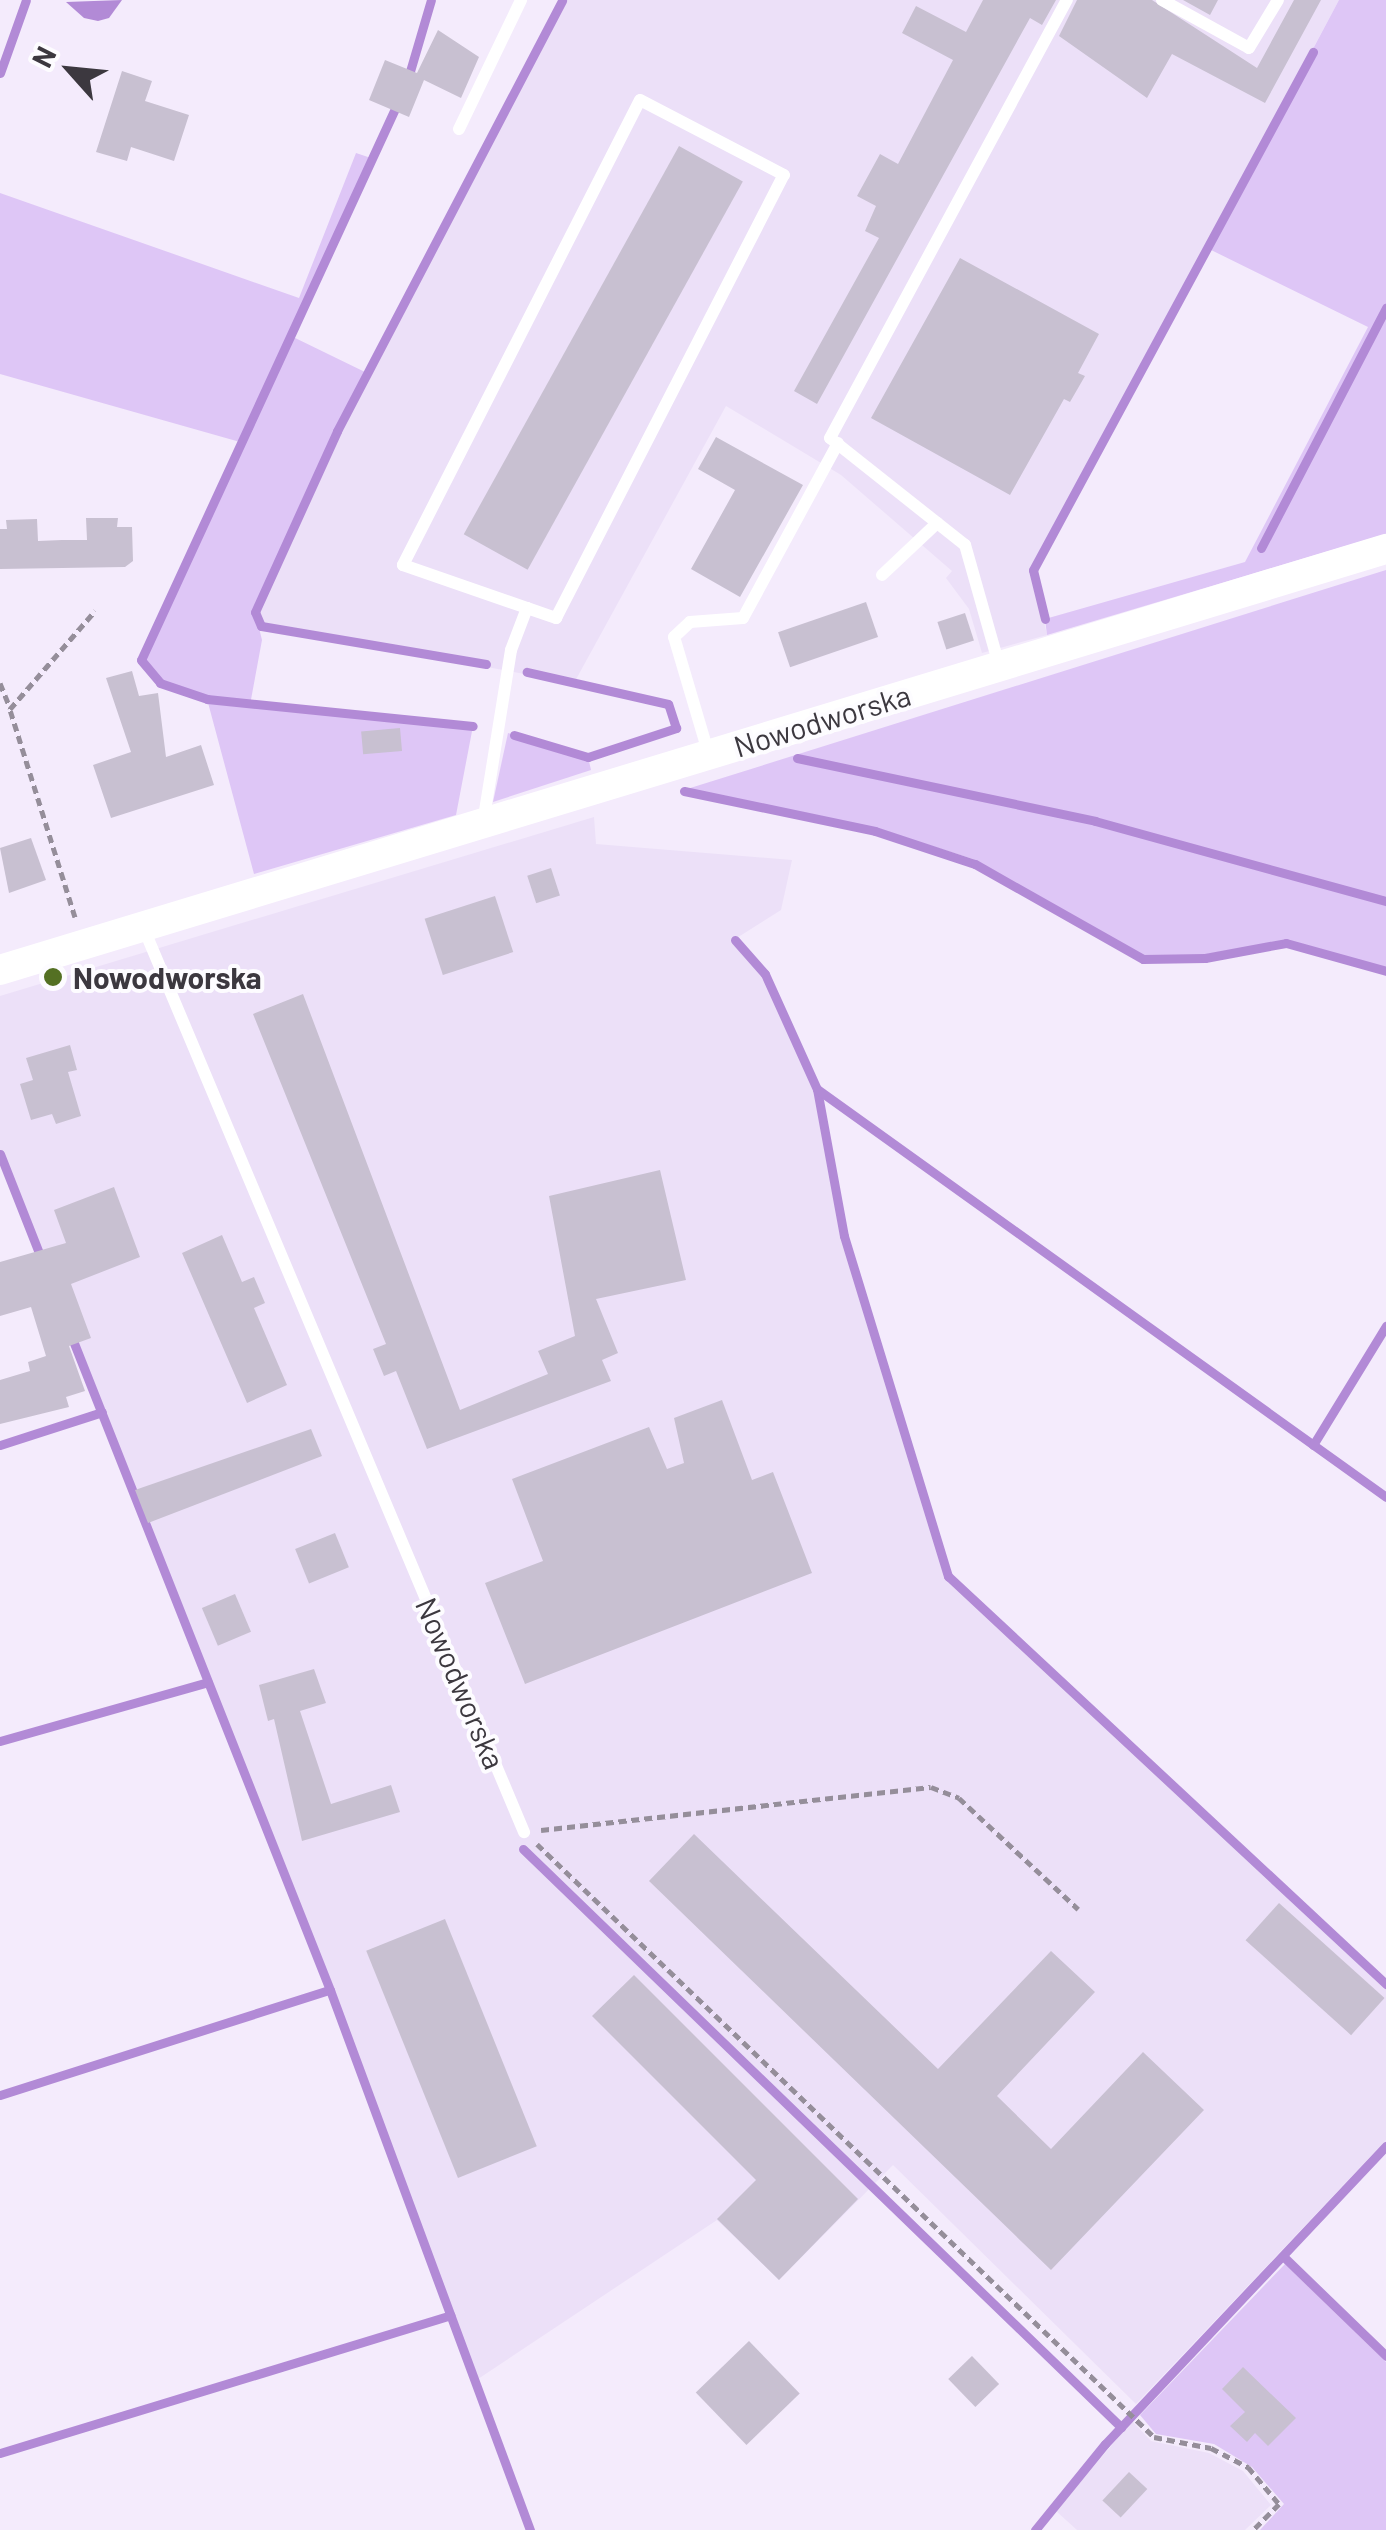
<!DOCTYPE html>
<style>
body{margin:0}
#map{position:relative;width:1386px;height:2530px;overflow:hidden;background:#f4ebfc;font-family:Barlow,sans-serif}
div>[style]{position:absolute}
.built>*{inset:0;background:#ece0f8}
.green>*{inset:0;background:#dec6f6}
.water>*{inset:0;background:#b28ad6}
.stream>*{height:9px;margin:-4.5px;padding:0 4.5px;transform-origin:4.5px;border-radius:4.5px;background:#b28ad6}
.building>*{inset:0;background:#c8c0d1;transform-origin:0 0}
.path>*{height:5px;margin-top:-2.5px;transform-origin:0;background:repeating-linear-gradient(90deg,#958e9a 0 8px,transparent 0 13px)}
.service>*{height:12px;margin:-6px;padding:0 6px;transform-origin:6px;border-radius:6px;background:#fff}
.tertiary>*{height:30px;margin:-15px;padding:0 15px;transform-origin:15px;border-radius:15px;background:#fff}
.dots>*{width:28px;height:28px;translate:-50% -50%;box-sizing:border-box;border:5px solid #fdfcff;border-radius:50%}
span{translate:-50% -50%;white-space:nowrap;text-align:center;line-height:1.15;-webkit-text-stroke:8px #fdfcff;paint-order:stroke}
.street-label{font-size:30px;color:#3c383f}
.poi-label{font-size:30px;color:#3c383f;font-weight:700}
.left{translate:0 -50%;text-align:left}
.north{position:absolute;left:20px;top:20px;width:100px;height:100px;-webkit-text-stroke:8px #fdfcff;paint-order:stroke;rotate:297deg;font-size:28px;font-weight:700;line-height:40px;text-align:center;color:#3c383f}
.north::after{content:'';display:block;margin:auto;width:35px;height:45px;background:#3c383f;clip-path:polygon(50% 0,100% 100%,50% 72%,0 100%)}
</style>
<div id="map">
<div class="built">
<div style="clip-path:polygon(562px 0,1339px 0,1033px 570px,1047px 635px,982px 653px,969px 609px,946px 578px,952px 571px,841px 475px,726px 406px,574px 683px,261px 626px,255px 612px,337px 431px)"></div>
<div style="clip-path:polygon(594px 817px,596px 844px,792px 860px,781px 910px,732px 941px,763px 975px,813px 1086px,840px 1234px,945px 1576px,1386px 1987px,1386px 2140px,1136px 2404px,893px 2165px,779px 2280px,717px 2220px,475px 2381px,330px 1990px,0 1154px,0 996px)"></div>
<div style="clip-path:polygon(1132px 2421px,1151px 2441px,1209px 2453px,1243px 2471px,1271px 2505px,1245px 2530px,1077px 2530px,1056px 2511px)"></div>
</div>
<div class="green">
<div style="clip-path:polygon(1339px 0,1386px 0,1386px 534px,1047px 635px,1045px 619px,1245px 562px,1368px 327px,1207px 248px)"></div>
<div style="clip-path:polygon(356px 153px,371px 158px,289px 335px,367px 373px,255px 612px,262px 640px,250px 705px,473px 726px,456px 815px,254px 874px,207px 699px,160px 683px,141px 660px,240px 442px,0 374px,0 193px,299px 298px)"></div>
<div style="clip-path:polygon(1386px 570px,1386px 968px,1286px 940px,1202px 955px,1142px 956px,973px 859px,872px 827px,687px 789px)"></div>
<div style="clip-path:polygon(508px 733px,588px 757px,591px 770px,493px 802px)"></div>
<div style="clip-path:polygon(1285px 2264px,1386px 2362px,1386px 2530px,1260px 2530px,1284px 2504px,1252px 2467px,1214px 2444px,1156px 2434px,1140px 2415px)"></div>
</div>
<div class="water">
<div style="clip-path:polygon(122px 0,109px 18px,98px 21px,84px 18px,66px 2px)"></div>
</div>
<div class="stream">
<div style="left:0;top:73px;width:77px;rotate:-70.4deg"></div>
<div style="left:408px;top:78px;width:81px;rotate:-73.6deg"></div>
<div style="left:398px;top:102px;width:614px;rotate:114.73deg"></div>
<div style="left:141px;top:660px;width:30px;rotate:50deg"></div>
<div style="left:160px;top:683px;width:50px;rotate:18.8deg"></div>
<div style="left:207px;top:699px;width:267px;rotate:5.8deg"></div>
<div style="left:1261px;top:548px;width:271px;rotate:-62.5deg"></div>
<div style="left:1045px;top:619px;width:50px;rotate:-103.8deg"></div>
<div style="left:1033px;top:570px;width:589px;rotate:-61.61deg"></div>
<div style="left:486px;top:664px;width:228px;rotate:-170.4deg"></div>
<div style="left:261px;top:626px;width:15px;rotate:-113deg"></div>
<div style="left:255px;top:612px;width:199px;rotate:-65.6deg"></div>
<div style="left:337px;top:431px;width:486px;rotate:-62.4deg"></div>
<div style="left:514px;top:735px;width:77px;rotate:16.6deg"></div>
<div style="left:588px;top:757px;width:93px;rotate:-18.2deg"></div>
<div style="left:676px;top:728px;width:25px;rotate:-108deg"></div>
<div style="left:668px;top:704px;width:145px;rotate:-167.2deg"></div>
<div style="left:797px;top:758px;width:305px;rotate:11.9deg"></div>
<div style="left:1095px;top:821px;width:302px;rotate:15.4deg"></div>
<div style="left:684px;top:791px;width:195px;rotate:11.8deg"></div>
<div style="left:875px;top:831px;width:105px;rotate:18.3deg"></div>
<div style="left:975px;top:864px;width:193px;rotate:29.5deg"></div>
<div style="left:1143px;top:959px;width:62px;rotate:-0.9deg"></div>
<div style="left:1205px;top:958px;width:82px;rotate:-10.5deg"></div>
<div style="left:1286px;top:943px;width:104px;rotate:15.6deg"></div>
<div style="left:735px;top:940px;width:45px;rotate:48.6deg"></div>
<div style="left:765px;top:974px;width:126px;rotate:65.7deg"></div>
<div style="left:817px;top:1089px;width:149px;rotate:79.6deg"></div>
<div style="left:844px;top:1236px;width:356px;rotate:73deg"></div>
<div style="left:948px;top:1576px;width:599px;rotate:42.97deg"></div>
<div style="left:817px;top:1089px;width:700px;rotate:35.64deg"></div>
<div style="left:0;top:1154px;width:112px;rotate:68.5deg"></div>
<div style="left:70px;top:1333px;width:707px;rotate:68.41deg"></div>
<div style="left:330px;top:1990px;width:576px;rotate:69.68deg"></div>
<div style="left:0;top:1445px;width:107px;rotate:-17.9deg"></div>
<div style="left:1313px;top:1445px;width:140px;rotate:-58.5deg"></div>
<div style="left:0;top:1741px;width:216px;rotate:-15.8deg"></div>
<div style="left:523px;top:1849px;width:832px;rotate:44.03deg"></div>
<div style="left:0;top:2095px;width:346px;rotate:-17.7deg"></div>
<div style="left:1285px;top:2258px;width:141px;rotate:44.1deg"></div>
<div style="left:0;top:2453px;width:471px;rotate:-17deg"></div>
<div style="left:1035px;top:2530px;width:111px;rotate:-50.9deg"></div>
<div style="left:1105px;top:2444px;width:410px;rotate:-46.7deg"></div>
</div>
<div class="building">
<div style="clip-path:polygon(983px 0,1056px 0,1042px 25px,1030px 18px,817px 404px,794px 391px,879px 238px,865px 231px,876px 206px,857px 196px,880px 154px,898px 164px,953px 60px,902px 33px,916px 6px,966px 32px)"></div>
<div style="clip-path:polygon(1077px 0,1152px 0,1257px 68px,1294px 0,1321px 0,1265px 103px,1172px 54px,1147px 98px,1059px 36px)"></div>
<div style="clip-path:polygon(1183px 0,1218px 0,1210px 15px)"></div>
<div style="clip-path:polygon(438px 30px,479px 57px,461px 98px,424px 80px,409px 117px,369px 100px,385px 60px,417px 73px)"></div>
<div style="clip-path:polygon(122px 71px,152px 81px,145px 101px,189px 115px,174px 161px,131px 147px,127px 161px,96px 152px)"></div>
<div style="left:679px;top:146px;width:73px;height:444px;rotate:29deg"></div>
<div style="clip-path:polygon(960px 258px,1099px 334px,1078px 373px,1085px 376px,1070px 402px,1064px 399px,1010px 495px,871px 418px)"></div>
<div style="clip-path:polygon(716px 437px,803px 485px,740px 597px,691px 569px,735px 490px,698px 469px)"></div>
<div style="clip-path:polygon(86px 518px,118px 518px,117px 527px,132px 527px,133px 561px,125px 567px,0 569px,0 529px,7px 529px,6px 520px,37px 519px,38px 541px,62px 540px,87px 540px)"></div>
<div style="left:866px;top:602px;width:37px;height:93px;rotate:71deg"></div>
<div style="left:965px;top:613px;width:29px;height:29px;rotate:72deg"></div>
<div style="clip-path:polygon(132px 671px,139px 696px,158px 693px,166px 757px,201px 745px,214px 785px,111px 818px,93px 765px,131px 752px,106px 678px)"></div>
<div style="left:400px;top:728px;width:23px;height:39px;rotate:85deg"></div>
<div style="clip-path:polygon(31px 838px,46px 880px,9px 893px,0 848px)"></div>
<div style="left:551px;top:868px;width:29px;height:25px;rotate:72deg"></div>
<div style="left:495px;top:896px;width:59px;height:74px;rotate:72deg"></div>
<div style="clip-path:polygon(303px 994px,460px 1410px,548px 1374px,538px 1351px,575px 1336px,549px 1196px,660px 1170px,686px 1280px,596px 1299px,618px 1353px,602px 1360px,611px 1381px,427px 1449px,396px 1371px,384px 1376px,373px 1349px,386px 1344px,253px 1014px)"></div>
<div style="clip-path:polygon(70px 1045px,77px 1070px,68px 1072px,81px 1116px,56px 1124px,52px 1114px,31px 1120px,20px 1084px,33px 1080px,26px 1058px)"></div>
<div style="clip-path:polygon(114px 1187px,140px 1257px,71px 1284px,91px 1338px,69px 1346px,85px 1391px,66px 1397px,69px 1407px,0 1424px,0 1380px,30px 1371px,28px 1362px,46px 1356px,31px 1307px,0 1316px,0 1262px,66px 1243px,54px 1210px)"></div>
<div style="clip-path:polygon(222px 1235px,242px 1282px,254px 1277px,265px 1303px,254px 1308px,287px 1385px,247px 1403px,182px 1253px)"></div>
<div style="clip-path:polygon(722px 1400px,752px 1480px,773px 1472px,812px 1573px,525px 1684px,485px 1583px,543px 1561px,512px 1479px,649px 1427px,667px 1469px,684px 1463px,674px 1418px)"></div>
<div style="clip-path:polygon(311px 1429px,322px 1456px,148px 1523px,135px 1490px)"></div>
<div style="left:335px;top:1533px;width:37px;height:43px;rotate:68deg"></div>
<div style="left:235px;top:1594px;width:41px;height:36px;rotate:67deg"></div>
<div style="clip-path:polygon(314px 1669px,326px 1703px,300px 1711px,331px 1804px,391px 1785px,400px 1812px,302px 1841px,274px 1719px,268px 1721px,259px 1685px)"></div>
<div style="clip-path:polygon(694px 1834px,938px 2069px,1051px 1951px,1095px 1992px,997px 2096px,1051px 2149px,1143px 2052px,1204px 2110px,1051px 2270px,649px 1881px)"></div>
<div style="left:1279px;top:1903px;width:142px;height:50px;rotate:42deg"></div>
<div style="left:445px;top:1919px;width:245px;height:85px;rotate:68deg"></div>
<div style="clip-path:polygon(634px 1975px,858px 2199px,779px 2280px,717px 2219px,756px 2180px,592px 2016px)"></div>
<div style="left:749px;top:2341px;width:73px;height:74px;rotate:46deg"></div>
<div style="left:972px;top:2356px;width:39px;height:33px;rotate:46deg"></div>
<div style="clip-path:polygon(1243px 2367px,1296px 2418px,1268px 2446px,1255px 2433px,1247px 2442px,1230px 2426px,1245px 2412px,1222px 2389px)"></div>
<div style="left:1129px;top:2472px;width:25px;height:39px;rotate:43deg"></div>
</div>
<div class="path">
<div style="left:0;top:683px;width:27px;rotate:68deg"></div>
<div style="left:75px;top:917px;width:218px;rotate:-107.4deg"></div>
<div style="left:10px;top:709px;width:130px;rotate:-49.1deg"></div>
<div style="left:541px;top:1830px;width:392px;rotate:-6.3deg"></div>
<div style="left:931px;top:1787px;width:30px;rotate:21deg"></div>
<div style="left:959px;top:1798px;width:163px;rotate:43deg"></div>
<div style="left:537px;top:1844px;width:856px;rotate:43.86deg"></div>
<div style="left:1154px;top:2437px;width:58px;rotate:10.9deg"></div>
<div style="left:1211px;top:2448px;width:42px;rotate:27.2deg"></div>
<div style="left:1248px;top:2467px;width:48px;rotate:50deg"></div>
<div style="left:1279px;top:2504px;width:37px;rotate:135deg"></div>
</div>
<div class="service">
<div style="left:1162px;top:0;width:99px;rotate:28.9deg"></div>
<div style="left:1249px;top:48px;width:56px;rotate:-58.9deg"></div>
<div style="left:459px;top:129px;width:143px;rotate:-64.3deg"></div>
<div style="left:882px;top:575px;width:76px;rotate:-43.4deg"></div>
<div style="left:999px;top:665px;width:125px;rotate:-105.8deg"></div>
<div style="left:965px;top:545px;width:172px;rotate:-141.6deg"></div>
<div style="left:830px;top:438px;width:498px;rotate:-61.6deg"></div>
<div style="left:709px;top:755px;width:123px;rotate:-106.5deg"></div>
<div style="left:674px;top:637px;width:22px;rotate:-43deg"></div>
<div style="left:690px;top:622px;width:53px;rotate:-4.3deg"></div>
<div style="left:743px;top:618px;width:199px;rotate:-61.5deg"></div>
<div style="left:483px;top:823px;width:175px;rotate:-80.8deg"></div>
<div style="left:511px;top:650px;width:45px;rotate:-69.1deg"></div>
<div style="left:527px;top:608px;width:31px;rotate:19deg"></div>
<div style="left:556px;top:618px;width:498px;rotate:-62.8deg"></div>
<div style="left:784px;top:175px;width:162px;rotate:-152.5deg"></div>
<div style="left:640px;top:100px;width:522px;rotate:117.01deg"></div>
<div style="left:403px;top:565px;width:131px;rotate:19.1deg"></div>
<div style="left:144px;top:929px;width:980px;rotate:67.18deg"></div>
</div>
<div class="tertiary">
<div style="left:0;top:970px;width:1449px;rotate:-16.9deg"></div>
</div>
<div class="dots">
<div style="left:53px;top:977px;background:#547023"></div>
</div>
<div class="street-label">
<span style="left:822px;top:720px;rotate:-17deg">Nowodworska</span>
<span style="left:461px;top:1683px;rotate:67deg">Nowodworska</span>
</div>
<div class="poi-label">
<span class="left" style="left:73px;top:977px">Nowodworska</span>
</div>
<div class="north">N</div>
</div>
